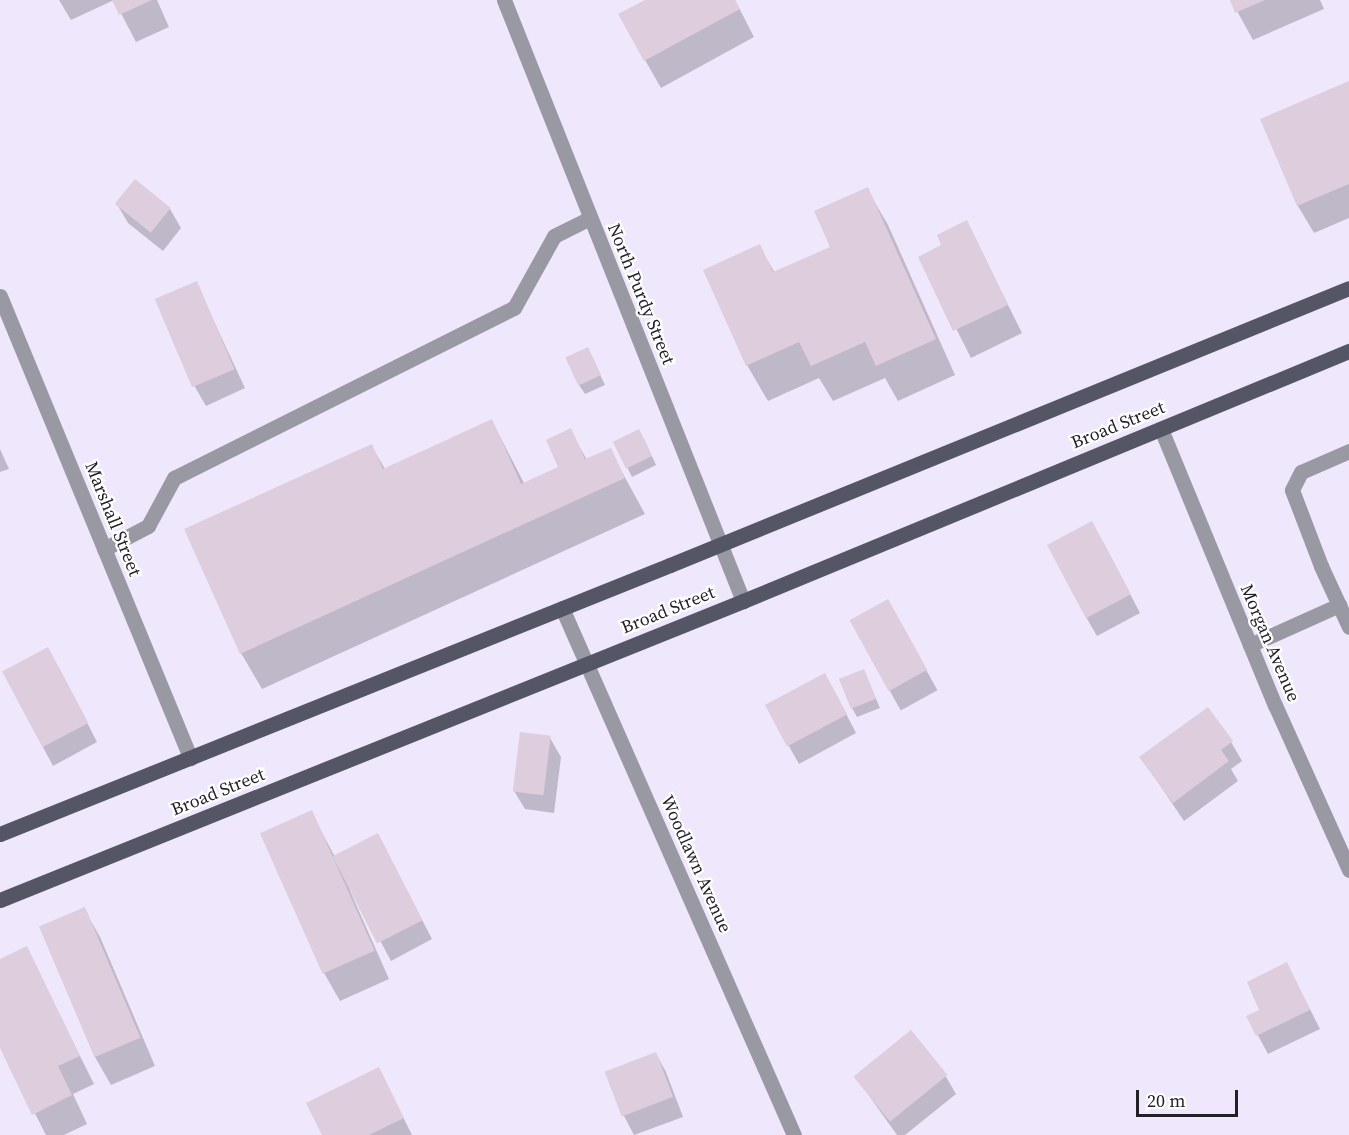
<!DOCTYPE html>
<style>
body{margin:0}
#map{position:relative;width:1349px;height:1135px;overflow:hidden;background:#efe7fb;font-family:"Source Serif 4",serif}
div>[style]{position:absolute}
.shadow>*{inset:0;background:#0003;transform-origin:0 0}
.building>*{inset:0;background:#ddcddd;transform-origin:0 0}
.minor>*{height:15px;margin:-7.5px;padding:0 7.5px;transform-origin:7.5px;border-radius:7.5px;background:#9899a2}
.major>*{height:15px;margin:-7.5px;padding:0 7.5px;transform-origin:7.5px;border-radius:7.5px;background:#555665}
span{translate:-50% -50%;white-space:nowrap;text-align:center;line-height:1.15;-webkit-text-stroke:4.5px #fff;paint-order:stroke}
.street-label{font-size:18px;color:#221f27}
.scale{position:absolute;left:1136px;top:1090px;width:102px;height:27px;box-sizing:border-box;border:3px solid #221f27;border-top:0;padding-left:8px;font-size:18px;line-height:21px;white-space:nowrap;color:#221f27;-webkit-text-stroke:4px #fff;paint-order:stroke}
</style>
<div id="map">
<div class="shadow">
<div style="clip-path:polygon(59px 0,157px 0,169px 27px,136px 42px,114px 0,71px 20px)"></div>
<div style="clip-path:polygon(648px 0,735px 0,754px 37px,661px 88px,645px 60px)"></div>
<div style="clip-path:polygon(1231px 0,1320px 0,1324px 9px,1253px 40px)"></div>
<div style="clip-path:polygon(1349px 82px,1349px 218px,1314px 233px,1298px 206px,1262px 120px)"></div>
<div style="clip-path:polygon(867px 189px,888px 225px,955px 375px,898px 401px,885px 378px,833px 401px,819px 378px,768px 401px,747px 365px,759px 246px,775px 273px,832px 247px)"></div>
<div style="clip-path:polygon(117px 204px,170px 209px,181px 228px,163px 251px,128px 223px)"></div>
<div style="clip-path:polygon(967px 222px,1022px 333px,971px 358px,920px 257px,943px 246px)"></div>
<div style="clip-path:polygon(196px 283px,245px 388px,206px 406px,195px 387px)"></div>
<div style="clip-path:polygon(592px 358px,605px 385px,585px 394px,579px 385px)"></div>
<div style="clip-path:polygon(492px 421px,525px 485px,560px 468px,570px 430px,587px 460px,610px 450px,645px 514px,262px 689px,241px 653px,371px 445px,385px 469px)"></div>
<div style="clip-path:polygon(644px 439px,656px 465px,632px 477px,615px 443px)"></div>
<div style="clip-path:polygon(0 449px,9px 469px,0 472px)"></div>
<div style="clip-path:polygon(1103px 542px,1140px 613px,1097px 636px,1086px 617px)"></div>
<div style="left:888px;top:601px;width:102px;height:42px;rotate:61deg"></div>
<div style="clip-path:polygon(59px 668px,97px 742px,53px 766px,43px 747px)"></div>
<div style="clip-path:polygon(864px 671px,880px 708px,857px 717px,852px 708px)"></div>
<div style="clip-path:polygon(836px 694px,856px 733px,799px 764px,767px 707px)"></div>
<div style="clip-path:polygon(550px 738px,561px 757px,554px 813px,525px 809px,514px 791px)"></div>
<div style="clip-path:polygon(1231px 742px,1242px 761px,1231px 769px,1238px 781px,1184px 821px,1141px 757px)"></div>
<div style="clip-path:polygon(311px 812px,335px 857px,388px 854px,432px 939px,391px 961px,353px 890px,350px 891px,389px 979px,340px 1001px,324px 973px)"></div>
<div style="clip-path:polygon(84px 909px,100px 937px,155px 1066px,111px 1085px,95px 1057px)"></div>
<div style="clip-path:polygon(26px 948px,94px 1084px,73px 1094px,87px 1124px,64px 1135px,46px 1135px,0 1045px,0 961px)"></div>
<div style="clip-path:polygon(1287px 964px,1320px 1029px,1268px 1054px,1248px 1017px,1261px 1010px)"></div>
<div style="clip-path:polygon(656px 1054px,666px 1072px,683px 1117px,634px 1135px,624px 1116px,607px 1072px)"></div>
<div style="clip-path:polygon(379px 1069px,412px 1135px,323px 1135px)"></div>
<div style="clip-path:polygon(945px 1075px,956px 1094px,905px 1135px,897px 1135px,855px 1076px)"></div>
</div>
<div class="building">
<div style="clip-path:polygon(112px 0,152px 0,119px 15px)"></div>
<div style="clip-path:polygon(645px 0,735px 0,740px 9px,644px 61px,618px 14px)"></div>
<div style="clip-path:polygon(1230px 0,1265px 0,1235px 13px)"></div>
<div style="clip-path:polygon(1349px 81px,1349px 184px,1297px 206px,1260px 119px)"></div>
<div style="left:135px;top:179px;width:46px;height:32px;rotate:39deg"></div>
<div style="clip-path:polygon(868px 187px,936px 339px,876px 366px,865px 342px,811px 366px,799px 342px,746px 366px,703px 270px,760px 244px,773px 272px,830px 247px,814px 211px)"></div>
<div style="clip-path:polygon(967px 220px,1008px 305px,953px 331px,918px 257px,941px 245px,937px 235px)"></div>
<div style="left:197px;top:281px;width:96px;height:46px;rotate:67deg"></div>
<div style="left:588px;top:347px;width:31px;height:25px;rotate:65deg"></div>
<div style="clip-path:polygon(492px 419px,521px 484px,558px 467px,546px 440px,571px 428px,585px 459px,611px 448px,625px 478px,240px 654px,184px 529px,372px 444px,383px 469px)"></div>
<div style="left:639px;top:429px;width:30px;height:29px;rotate:64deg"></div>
<div style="left:1092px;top:521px;width:83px;height:51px;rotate:62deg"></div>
<div style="left:888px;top:599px;width:81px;height:44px;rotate:61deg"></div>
<div style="left:48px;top:647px;width:86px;height:52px;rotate:62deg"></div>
<div style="left:864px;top:669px;width:32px;height:27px;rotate:68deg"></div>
<div style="left:825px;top:673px;width:47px;height:68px;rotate:62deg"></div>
<div style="clip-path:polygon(1208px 707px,1233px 741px,1221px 750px,1229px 761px,1173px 803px,1139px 757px)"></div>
<div style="left:520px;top:732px;width:31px;height:60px;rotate:7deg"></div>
<div style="left:312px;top:810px;width:154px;height:57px;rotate:66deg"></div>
<div style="left:378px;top:833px;width:98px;height:51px;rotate:63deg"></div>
<div style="left:85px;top:907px;width:142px;height:50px;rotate:67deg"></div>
<div style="clip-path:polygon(27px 946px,80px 1056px,58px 1066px,72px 1095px,32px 1115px,0 1048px,0 959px)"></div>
<div style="clip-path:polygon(1287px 962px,1310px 1010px,1256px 1036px,1246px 1016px,1259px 1010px,1247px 982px)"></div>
<div style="left:911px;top:1030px;width:58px;height:74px;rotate:51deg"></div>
<div style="left:656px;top:1052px;width:48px;height:55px;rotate:69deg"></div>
<div style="clip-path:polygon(379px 1067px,404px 1118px,369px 1135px,322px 1135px,306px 1103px)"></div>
</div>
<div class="minor">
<div style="left:504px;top:0;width:647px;rotate:68.31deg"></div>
<div style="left:0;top:296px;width:500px;rotate:67.6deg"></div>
<div style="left:1161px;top:429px;width:299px;rotate:67.6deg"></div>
<div style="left:1275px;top:705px;width:181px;rotate:65.8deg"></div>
<div style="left:1349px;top:451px;width:52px;rotate:156.4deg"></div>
<div style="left:1301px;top:472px;width:20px;rotate:117deg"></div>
<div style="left:1292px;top:490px;width:81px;rotate:69.1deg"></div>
<div style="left:1321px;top:566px;width:67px;rotate:65.3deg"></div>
<div style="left:104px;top:549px;width:50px;rotate:-27.6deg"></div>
<div style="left:148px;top:526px;width:55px;rotate:-61.6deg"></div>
<div style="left:174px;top:478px;width:380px;rotate:-26.6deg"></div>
<div style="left:514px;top:308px;width:82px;rotate:-60.9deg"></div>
<div style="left:554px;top:236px;width:40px;rotate:-26.6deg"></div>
<div style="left:562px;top:608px;width:576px;rotate:66.24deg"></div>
<div style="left:1250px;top:645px;width:98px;rotate:-24.2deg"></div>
</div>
<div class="major">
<div style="left:0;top:834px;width:722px;rotate:-21.88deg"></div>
<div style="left:670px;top:565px;width:733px;rotate:-22.19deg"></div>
<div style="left:0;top:900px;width:801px;rotate:-21.92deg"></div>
<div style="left:743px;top:601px;width:656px;rotate:-22.42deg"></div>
</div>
<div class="street-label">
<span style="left:641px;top:294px;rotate:68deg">North Purdy Street</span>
<span style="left:1118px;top:425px;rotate:-22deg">Broad Street</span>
<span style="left:113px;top:519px;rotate:68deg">Marshall Street</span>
<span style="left:668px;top:610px;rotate:-22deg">Broad Street</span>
<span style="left:1270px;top:643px;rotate:67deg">Morgan Avenue</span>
<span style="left:218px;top:792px;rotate:-22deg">Broad Street</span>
<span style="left:696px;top:864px;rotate:66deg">Woodlawn Avenue</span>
</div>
<div class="scale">20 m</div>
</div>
